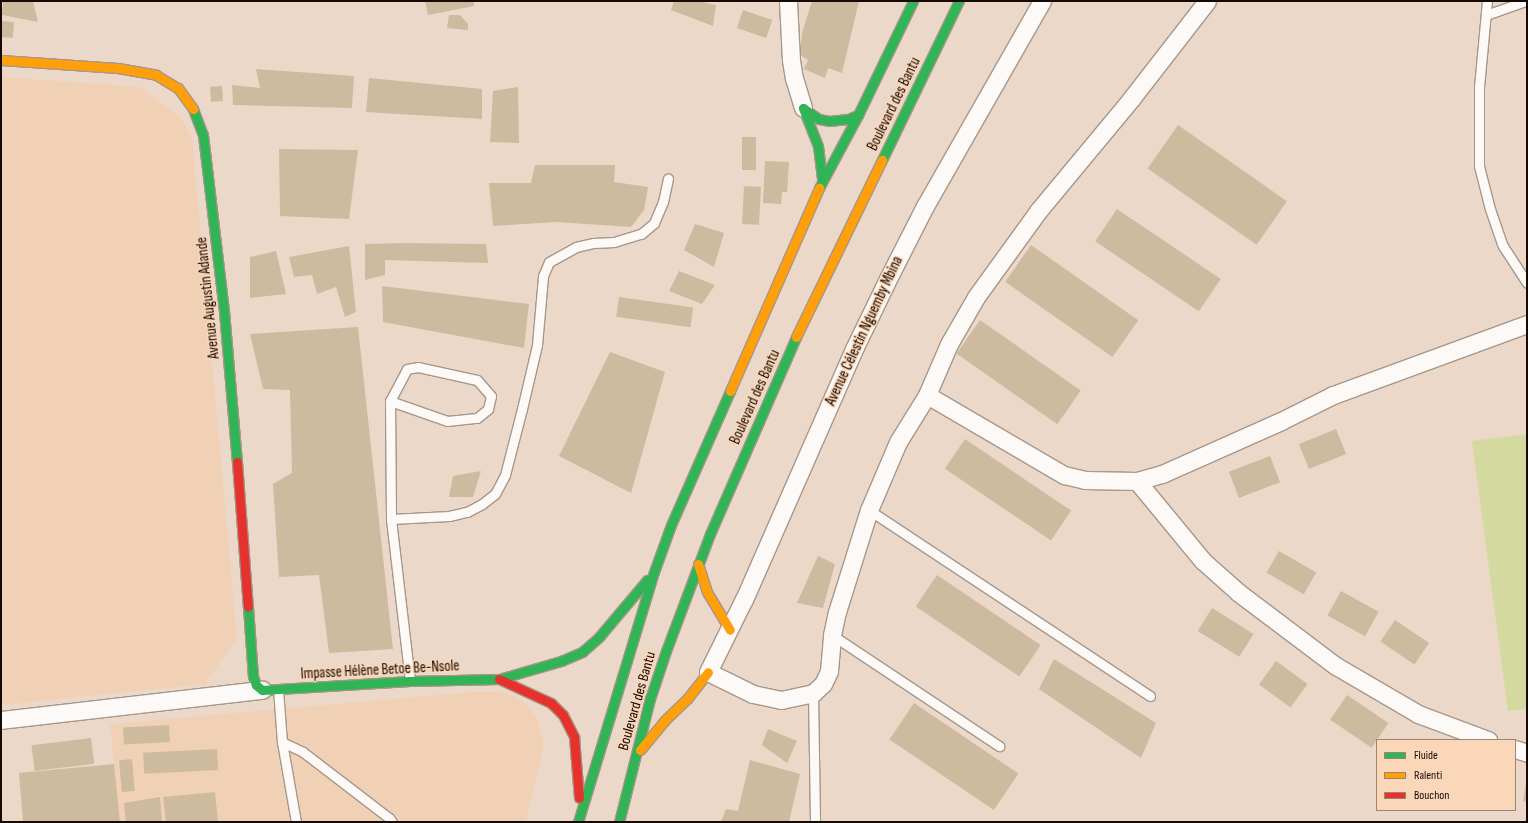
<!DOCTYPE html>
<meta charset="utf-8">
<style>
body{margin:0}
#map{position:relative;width:1528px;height:823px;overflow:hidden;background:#ecd8c8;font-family:"Sofia Sans Condensed",sans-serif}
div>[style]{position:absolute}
.built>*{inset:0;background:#f1d1b6}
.green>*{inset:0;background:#d4da9f}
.building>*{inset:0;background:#ceba9f;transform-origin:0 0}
.roads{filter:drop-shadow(1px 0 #a6978a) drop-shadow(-1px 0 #a6978a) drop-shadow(0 1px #a6978a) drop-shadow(0 -1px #a6978a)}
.lane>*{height:9px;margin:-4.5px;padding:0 4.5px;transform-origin:4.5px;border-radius:4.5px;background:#fcf9f7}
.street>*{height:17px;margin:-8.5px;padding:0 8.5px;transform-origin:8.5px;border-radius:8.5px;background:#fcf9f7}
.fast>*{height:9px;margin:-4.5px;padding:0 4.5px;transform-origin:4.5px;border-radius:4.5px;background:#30b455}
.slow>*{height:9px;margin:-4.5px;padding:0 4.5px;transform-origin:4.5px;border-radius:4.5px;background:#ff9f0a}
.jam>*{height:9px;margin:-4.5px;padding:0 4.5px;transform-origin:4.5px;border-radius:4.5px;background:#e5322d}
span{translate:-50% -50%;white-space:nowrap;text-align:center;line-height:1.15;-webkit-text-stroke:3px #fbd7b9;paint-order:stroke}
.street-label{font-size:15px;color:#150902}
.frame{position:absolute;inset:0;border:2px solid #150902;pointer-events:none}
.legend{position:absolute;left:1376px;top:739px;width:140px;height:72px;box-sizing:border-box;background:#fbd7b9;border:1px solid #9f8570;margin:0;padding:5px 7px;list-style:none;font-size:12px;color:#150902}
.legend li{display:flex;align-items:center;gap:8px;height:20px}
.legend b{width:20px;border:1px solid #9f8570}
</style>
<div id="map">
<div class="built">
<div style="clip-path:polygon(1px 77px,140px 87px,182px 119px,192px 137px,237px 638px,205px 684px,1px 705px)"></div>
<div style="clip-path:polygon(472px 692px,499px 692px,515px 696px,527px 705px,537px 718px,544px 745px,526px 822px,120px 822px,110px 724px)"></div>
</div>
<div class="green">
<div style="clip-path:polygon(1527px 434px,1527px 709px,1508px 711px,1472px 441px)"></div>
</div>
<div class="building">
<div style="clip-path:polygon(3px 1px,33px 1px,38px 22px,2px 15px)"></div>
<div style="clip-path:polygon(425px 1px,474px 1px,474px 6px,428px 15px)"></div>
<div style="clip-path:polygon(674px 1px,697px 1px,716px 5px,713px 26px,671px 10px)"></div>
<div style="clip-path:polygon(812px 1px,859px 1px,842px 73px,828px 68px,825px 78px,804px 69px,808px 60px,800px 55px,802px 33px)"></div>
<div style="left:743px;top:10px;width:31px;height:19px;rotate:19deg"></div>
<div style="clip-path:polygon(449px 15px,460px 15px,468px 24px,468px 30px,447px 28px)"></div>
<div style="left:1px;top:21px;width:13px;height:16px;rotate:4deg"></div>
<div style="clip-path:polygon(256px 69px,354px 76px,352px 108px,233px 105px,232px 85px,260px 88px)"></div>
<div style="clip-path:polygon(369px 78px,482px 89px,482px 119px,366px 112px)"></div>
<div style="left:222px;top:86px;width:15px;height:12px;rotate:86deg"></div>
<div style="clip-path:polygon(518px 87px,519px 143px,490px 142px,493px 91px)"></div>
<div style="left:1178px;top:125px;width:133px;height:53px;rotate:35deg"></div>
<div style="left:742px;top:137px;width:14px;height:33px"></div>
<div style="clip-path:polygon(279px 149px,358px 150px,349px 219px,280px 216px)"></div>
<div style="clip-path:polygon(765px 161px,789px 162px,787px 192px,782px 192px,781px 204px,763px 203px)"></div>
<div style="clip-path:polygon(535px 165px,615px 165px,614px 182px,648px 187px,644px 210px,631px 227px,556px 222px,493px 226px,489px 183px,531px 183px)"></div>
<div style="left:744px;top:186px;width:17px;height:38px;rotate:3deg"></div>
<div style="left:1117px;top:209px;width:125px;height:39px;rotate:34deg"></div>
<div style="clip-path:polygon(695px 224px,724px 233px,714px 267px,684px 250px)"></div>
<div style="clip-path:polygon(406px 243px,486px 244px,488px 263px,385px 260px,385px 275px,365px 280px,365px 244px)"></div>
<div style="left:1031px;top:245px;width:131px;height:45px;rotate:35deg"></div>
<div style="clip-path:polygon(349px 246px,356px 312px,345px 317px,336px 287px,317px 294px,312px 275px,294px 277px,289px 257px)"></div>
<div style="clip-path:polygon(276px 251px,286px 294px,250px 298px,250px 257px)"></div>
<div style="clip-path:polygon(679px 271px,715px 285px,702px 304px,669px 291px)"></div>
<div style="clip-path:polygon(382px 286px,529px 304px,524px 348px,383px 322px)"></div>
<div style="left:619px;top:297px;width:75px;height:20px;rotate:8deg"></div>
<div style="left:980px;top:320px;width:123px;height:41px;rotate:35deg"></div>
<div style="clip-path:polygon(358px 327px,393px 649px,329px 653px,319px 575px,279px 577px,273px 484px,292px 473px,290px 390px,263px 389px,250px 334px)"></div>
<div style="clip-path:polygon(610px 352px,665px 372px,631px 493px,559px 456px)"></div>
<div style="left:1336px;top:429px;width:27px;height:40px;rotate:68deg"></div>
<div style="left:965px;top:439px;width:128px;height:36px;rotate:34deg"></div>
<div style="left:1270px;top:456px;width:28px;height:44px;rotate:69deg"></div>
<div style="clip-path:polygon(481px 471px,473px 497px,449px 497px,453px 476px)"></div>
<div style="left:1279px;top:551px;width:43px;height:25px;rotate:30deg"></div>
<div style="clip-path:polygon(818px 556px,835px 564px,823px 608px,797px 603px)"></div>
<div style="left:937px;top:575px;width:125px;height:38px;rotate:34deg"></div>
<div style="left:1341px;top:591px;width:43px;height:28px;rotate:29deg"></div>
<div style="left:1212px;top:608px;width:49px;height:27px;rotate:32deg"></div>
<div style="left:1395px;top:620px;width:41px;height:26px;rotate:34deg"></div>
<div style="clip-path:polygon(1054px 659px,1156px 723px,1141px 758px,1039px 689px)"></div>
<div style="left:1276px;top:661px;width:39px;height:29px;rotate:36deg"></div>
<div style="left:1347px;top:695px;width:50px;height:30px;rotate:34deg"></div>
<div style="left:914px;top:703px;width:126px;height:44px;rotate:34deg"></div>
<div style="left:169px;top:725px;width:17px;height:46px;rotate:87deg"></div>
<div style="clip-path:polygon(768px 729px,797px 741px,787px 763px,762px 745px)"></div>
<div style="left:91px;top:738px;width:26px;height:60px;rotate:83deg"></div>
<div style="left:217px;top:749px;width:21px;height:74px;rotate:87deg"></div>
<div style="left:132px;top:759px;width:32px;height:13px;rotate:85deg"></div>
<div style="clip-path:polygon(750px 760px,800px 774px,789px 822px,721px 822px,726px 809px,738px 811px)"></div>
<div style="clip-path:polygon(114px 764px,120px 822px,23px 822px,19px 773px)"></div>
<div style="clip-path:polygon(1526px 784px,1527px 784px,1527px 802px,1523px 801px)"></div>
<div style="clip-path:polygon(215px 792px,218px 822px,166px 822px,163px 797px)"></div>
<div style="clip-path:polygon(160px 797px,162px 822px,126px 822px,124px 803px)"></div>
</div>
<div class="roads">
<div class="lane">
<div style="left:1487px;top:1px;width:87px;rotate:95.3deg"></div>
<div style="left:1479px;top:88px;width:78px;rotate:90deg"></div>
<div style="left:1479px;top:166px;width:44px;rotate:75.7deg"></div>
<div style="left:1490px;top:209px;width:39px;rotate:71deg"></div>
<div style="left:1503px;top:246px;width:44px;rotate:57deg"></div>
<div style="left:1486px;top:15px;width:41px;rotate:-19.7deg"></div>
<div style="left:390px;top:401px;width:60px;rotate:19.3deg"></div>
<div style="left:447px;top:421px;width:30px;rotate:-6deg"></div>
<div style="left:477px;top:418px;width:14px;rotate:-39deg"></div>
<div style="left:488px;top:409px;width:13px;rotate:-77deg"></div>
<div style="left:491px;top:396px;width:21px;rotate:-131deg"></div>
<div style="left:477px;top:380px;width:60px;rotate:-167.6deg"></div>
<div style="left:418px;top:367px;width:11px;rotate:170deg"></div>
<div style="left:407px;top:369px;width:36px;rotate:118deg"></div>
<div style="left:390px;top:401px;width:118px;rotate:89.5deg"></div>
<div style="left:869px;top:510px;width:337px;rotate:33.5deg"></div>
<div style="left:832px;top:635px;width:201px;rotate:33.6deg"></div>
<div style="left:410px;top:681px;width:163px;rotate:-96.7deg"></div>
<div style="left:391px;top:519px;width:58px;rotate:-3deg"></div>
<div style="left:449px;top:516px;width:18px;rotate:-13deg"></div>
<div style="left:467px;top:512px;width:17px;rotate:-28deg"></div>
<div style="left:482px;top:504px;width:16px;rotate:-38deg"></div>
<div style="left:495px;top:494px;width:21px;rotate:-62deg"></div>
<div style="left:505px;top:475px;width:68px;rotate:-75.6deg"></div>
<div style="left:522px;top:409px;width:66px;rotate:-76.8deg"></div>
<div style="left:537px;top:345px;width:69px;rotate:-85deg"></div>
<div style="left:543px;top:276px;width:15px;rotate:-67deg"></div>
<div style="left:549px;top:262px;width:31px;rotate:-29deg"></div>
<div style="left:576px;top:247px;width:18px;rotate:-13deg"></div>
<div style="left:594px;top:243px;width:20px;rotate:-3deg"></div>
<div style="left:614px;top:242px;width:28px;rotate:-17deg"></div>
<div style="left:641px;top:234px;width:17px;rotate:-40deg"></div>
<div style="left:654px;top:223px;width:23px;rotate:-67deg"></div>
<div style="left:663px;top:202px;width:24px;rotate:-78deg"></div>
<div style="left:278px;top:689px;width:53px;rotate:85.7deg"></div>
<div style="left:282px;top:742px;width:81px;rotate:80.1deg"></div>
<div style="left:813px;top:693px;width:129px;rotate:89.1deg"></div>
<div style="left:282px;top:742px;width:23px;rotate:25deg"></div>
<div style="left:303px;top:752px;width:108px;rotate:37.5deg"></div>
<div style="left:389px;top:818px;width:5px;rotate:53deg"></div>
</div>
<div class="street">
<div style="left:788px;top:1px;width:59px;rotate:87.1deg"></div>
<div style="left:791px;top:60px;width:18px;rotate:81deg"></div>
<div style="left:794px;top:78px;width:31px;rotate:73deg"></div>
<div style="left:1042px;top:1px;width:236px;rotate:119.7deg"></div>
<div style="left:925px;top:206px;width:86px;rotate:116.9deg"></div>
<div style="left:886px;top:283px;width:73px;rotate:115.9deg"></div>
<div style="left:854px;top:349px;width:273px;rotate:113.7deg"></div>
<div style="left:744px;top:599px;width:81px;rotate:116.3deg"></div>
<div style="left:708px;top:672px;width:50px;rotate:26.1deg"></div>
<div style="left:753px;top:694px;width:29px;rotate:12deg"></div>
<div style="left:781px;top:700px;width:33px;rotate:-12deg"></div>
<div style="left:813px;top:693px;width:13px;rotate:-42deg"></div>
<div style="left:823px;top:684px;width:14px;rotate:-65deg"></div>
<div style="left:829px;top:671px;width:36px;rotate:-85deg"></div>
<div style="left:832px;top:635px;width:24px;rotate:-78deg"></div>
<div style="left:837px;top:612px;width:107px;rotate:-72.6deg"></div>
<div style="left:869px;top:510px;width:74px;rotate:-66.9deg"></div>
<div style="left:898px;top:442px;width:55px;rotate:-58.3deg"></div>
<div style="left:927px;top:395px;width:159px;rotate:30.3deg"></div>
<div style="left:1064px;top:475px;width:22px;rotate:13deg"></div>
<div style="left:1085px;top:480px;width:52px;rotate:1.1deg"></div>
<div style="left:1137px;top:481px;width:26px;rotate:-16deg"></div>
<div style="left:1162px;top:474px;width:130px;rotate:-24deg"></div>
<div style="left:1281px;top:421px;width:58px;rotate:-26.6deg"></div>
<div style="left:1333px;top:395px;width:207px;rotate:-20.1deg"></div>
<div style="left:927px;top:395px;width:56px;rotate:-66.7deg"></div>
<div style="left:949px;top:344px;width:54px;rotate:-60.1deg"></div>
<div style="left:976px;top:297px;width:107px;rotate:-54.1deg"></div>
<div style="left:1039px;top:210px;width:144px;rotate:-50.3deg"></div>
<div style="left:1131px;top:99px;width:124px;rotate:-52.2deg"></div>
<div style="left:1137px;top:481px;width:104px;rotate:50.5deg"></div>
<div style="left:1203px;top:561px;width:48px;rotate:41.6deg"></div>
<div style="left:1239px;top:593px;width:121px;rotate:37deg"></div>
<div style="left:1336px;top:666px;width:95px;rotate:30.3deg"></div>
<div style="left:1418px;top:714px;width:75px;rotate:20.4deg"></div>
<div style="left:1px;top:720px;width:263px;rotate:-6.6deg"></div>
<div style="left:1515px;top:749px;width:13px;rotate:18deg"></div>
</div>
<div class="fast">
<div style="left:803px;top:108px;width:41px;rotate:68.5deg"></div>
<div style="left:818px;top:146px;width:35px;rotate:83deg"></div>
<div style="left:803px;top:108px;width:19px;rotate:35deg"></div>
<div style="left:819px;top:119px;width:10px;rotate:11deg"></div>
<div style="left:829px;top:121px;width:19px;rotate:-6deg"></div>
<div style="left:848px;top:119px;width:11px;rotate:-22deg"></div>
<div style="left:193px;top:109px;width:28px;rotate:69deg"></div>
<div style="left:203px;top:135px;width:177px;rotate:83.2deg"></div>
<div style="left:224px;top:311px;width:152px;rotate:85.1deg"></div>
<div style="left:882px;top:160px;width:177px;rotate:-64.2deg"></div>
<div style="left:819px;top:188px;width:83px;rotate:-61.9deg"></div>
<div style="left:858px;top:115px;width:127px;rotate:-64.2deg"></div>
<div style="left:248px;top:607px;width:69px;rotate:85.9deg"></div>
<div style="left:253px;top:676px;width:9px;rotate:72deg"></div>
<div style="left:256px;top:685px;width:8px;rotate:40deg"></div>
<div style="left:262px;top:690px;width:148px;rotate:-3.5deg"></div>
<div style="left:410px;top:681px;width:89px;rotate:-1.3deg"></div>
<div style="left:499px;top:679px;width:65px;rotate:-16.2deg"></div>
<div style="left:561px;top:661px;width:23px;rotate:-23deg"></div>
<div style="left:582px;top:652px;width:23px;rotate:-41deg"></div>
<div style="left:599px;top:637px;width:75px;rotate:-49.9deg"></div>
<div style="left:578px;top:822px;width:261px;rotate:-73.1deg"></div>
<div style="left:654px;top:572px;width:50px;rotate:-70.1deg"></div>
<div style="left:671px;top:525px;width:146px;rotate:-66.2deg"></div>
<div style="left:619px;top:822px;width:127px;rotate:-75.9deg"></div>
<div style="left:650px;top:699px;width:51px;rotate:-71.6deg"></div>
<div style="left:666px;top:651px;width:125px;rotate:-69.4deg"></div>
<div style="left:710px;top:534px;width:215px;rotate:-66.4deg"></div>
</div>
<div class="slow">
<div style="left:1px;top:60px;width:117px;rotate:3.9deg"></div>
<div style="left:118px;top:68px;width:39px;rotate:10deg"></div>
<div style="left:156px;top:75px;width:26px;rotate:31deg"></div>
<div style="left:178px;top:88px;width:26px;rotate:54deg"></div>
<div style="left:796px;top:337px;width:197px;rotate:-64.1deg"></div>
<div style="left:730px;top:391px;width:222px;rotate:-66.3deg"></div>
<div style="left:698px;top:564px;width:29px;rotate:72deg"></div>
<div style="left:707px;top:592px;width:44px;rotate:58.8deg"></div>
<div style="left:640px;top:750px;width:38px;rotate:-50deg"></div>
<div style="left:664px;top:721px;width:32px;rotate:-44deg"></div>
<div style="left:687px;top:699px;width:34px;rotate:-52deg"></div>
</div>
<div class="jam">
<div style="left:237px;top:462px;width:145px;rotate:85.7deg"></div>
<div style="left:499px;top:679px;width:57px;rotate:24.8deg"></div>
<div style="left:551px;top:703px;width:17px;rotate:45deg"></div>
<div style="left:563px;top:715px;width:25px;rotate:63deg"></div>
<div style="left:574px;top:737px;width:61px;rotate:85.3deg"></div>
</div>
</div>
<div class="street-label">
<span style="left:894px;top:104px;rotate:-64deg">Boulevard des Bantu</span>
<span style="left:208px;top:298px;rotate:-96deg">Avenue Augustin Adande</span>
<span style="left:864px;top:331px;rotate:-65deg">Avenue Célestin Nguemby Mbina</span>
<span style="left:755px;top:397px;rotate:-66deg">Boulevard des Bantu</span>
<span style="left:380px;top:670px;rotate:-3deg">Impasse Hélène Betoe Be-Nsole</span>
<span style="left:637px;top:701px;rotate:-74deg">Boulevard des Bantu</span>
</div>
<div class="frame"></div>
<ul class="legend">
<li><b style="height:5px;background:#30b455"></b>Fluide</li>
<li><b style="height:5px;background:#ff9f0a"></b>Ralenti</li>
<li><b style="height:5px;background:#e5322d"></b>Bouchon</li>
</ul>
</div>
